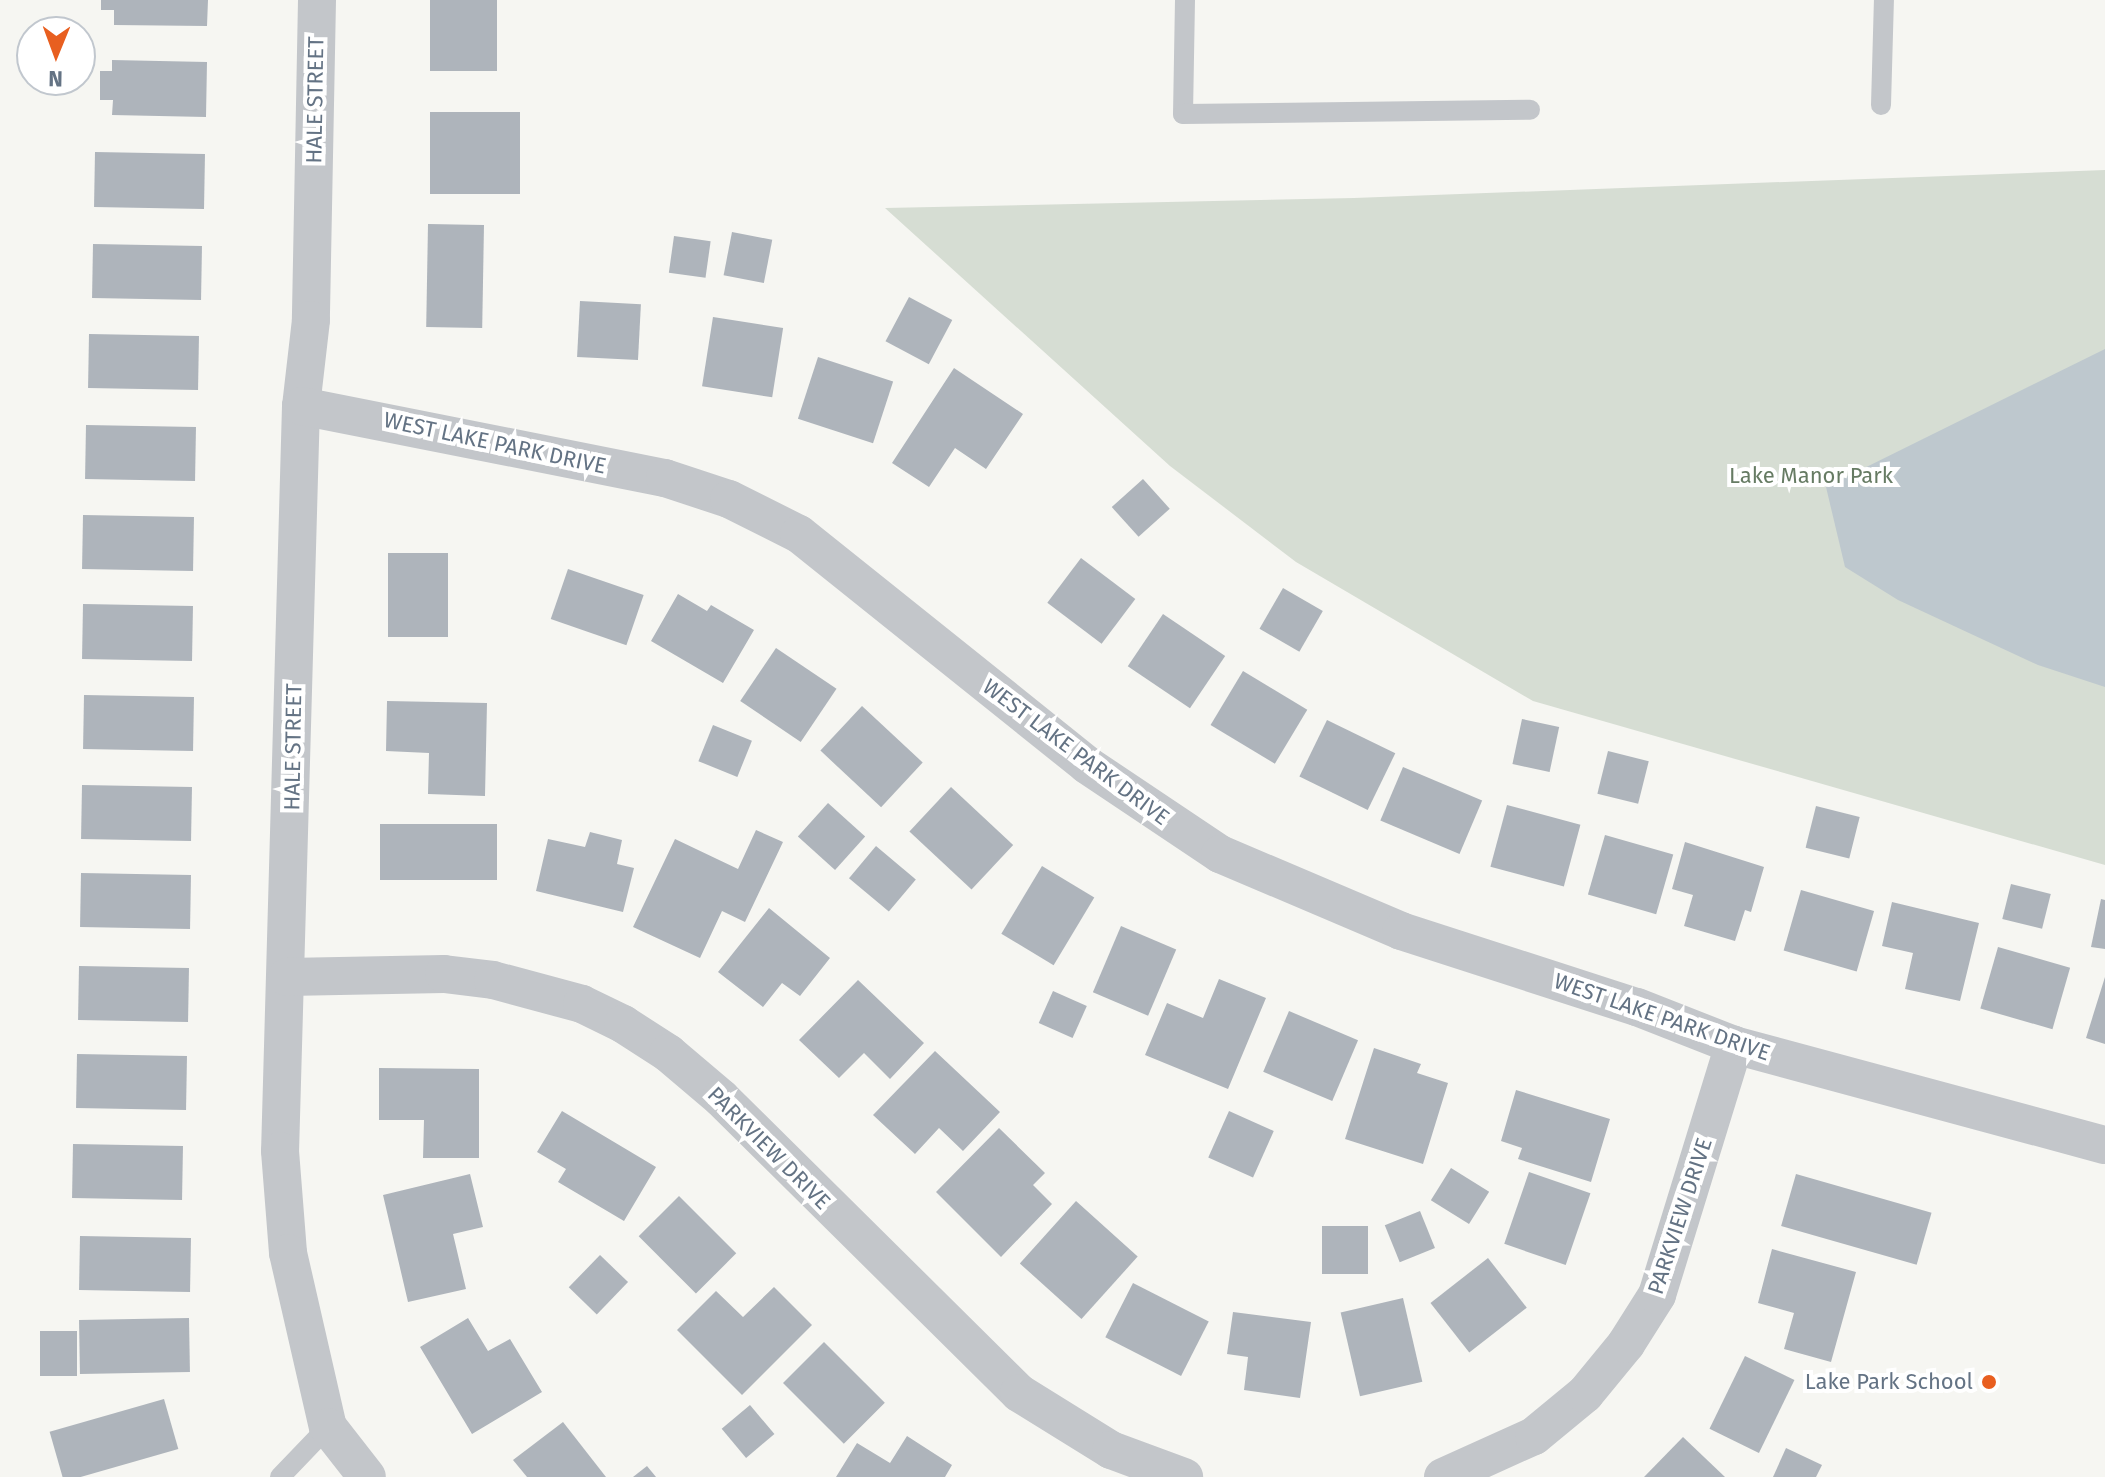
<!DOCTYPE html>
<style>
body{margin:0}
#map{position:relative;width:2105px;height:1477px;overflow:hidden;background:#f6f6f2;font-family:"Fira Sans",sans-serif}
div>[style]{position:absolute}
.green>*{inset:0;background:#d6ddd3}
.water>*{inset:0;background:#bec8ce}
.building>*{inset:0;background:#aeb4bb;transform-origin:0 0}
.service>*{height:20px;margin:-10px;padding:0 10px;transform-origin:10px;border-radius:10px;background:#c3c6ca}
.minor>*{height:38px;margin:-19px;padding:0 19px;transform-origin:19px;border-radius:19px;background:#c3c6ca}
.dots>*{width:22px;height:22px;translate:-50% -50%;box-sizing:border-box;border:4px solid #fff;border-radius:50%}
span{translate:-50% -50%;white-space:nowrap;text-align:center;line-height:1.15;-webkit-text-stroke:8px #fff;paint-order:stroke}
.street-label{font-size:22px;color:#647384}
.park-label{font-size:22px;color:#667b63}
.poi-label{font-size:22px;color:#647384}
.right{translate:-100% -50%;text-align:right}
.north{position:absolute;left:16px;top:16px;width:80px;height:80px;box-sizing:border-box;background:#fff;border:2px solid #c1c7ce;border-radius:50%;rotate:181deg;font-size:22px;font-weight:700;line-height:32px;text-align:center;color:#647384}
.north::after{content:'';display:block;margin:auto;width:28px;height:36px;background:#e85f20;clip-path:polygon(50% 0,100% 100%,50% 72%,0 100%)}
</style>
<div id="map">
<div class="green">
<div style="clip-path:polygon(2105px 170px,2105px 865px,1533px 701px,1296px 562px,1170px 466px,885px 208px,1354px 198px)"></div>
</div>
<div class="water">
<div style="clip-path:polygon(2105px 349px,2105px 687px,2038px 665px,1898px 600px,1845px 567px,1826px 487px)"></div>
</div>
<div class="building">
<div style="clip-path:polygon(101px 0,208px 0,207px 26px,114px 25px,114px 10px,101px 10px)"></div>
<div style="left:430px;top:0;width:67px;height:71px"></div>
<div style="clip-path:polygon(112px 60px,207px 62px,206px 117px,112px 115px,113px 100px,100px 100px,100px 71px,112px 71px)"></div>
<div style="left:430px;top:112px;width:90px;height:82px"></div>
<div style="left:95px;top:152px;width:110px;height:55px;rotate:1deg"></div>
<div style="left:428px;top:224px;width:56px;height:103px;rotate:1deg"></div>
<div style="left:732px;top:232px;width:41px;height:44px;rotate:11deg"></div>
<div style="left:674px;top:236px;width:37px;height:37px;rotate:8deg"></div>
<div style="left:93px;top:244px;width:109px;height:54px;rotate:1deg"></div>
<div style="left:909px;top:297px;width:49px;height:50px;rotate:28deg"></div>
<div style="left:580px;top:301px;width:61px;height:56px;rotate:3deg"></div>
<div style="left:713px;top:317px;width:71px;height:70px;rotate:9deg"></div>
<div style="left:89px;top:334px;width:110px;height:54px;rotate:1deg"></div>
<div style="left:818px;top:357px;width:79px;height:65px;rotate:18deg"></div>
<div style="clip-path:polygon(954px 368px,1023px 414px,986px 469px,955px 448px,929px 487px,892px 463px)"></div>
<div style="left:86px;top:425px;width:110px;height:54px;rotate:1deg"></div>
<div style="left:1143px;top:479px;width:40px;height:42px;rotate:48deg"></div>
<div style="left:83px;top:515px;width:111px;height:54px;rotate:1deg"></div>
<div style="left:388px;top:553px;width:60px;height:84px"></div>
<div style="left:1081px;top:558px;width:68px;height:56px;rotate:37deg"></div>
<div style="left:568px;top:569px;width:80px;height:53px;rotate:19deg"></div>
<div style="left:1283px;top:588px;width:46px;height:47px;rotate:30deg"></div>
<div style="clip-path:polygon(678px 594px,707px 611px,711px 605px,754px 630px,723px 683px,651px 641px)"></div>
<div style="left:83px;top:604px;width:110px;height:55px;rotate:1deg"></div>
<div style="left:1163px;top:614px;width:75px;height:63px;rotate:34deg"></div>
<div style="left:776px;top:648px;width:73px;height:64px;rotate:34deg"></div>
<div style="left:1243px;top:671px;width:75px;height:63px;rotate:31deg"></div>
<div style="left:84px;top:695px;width:110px;height:54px;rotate:1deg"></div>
<div style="clip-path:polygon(387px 701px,487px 703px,485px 796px,428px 794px,429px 753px,386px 751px)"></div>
<div style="left:862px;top:706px;width:83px;height:61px;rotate:43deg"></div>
<div style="left:1522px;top:719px;width:38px;height:46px;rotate:12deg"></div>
<div style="left:1327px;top:720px;width:76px;height:63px;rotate:26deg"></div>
<div style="left:713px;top:725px;width:42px;height:39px;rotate:22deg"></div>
<div style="left:1608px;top:751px;width:42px;height:44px;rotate:14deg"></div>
<div style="left:1403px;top:767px;width:86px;height:58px;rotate:23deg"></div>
<div style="left:82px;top:785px;width:110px;height:54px;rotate:1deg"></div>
<div style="left:951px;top:787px;width:85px;height:61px;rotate:43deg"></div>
<div style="left:828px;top:803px;width:50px;height:45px;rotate:42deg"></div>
<div style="left:1507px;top:805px;width:76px;height:64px;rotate:15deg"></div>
<div style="left:1816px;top:806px;width:45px;height:43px;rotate:14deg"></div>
<div style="left:380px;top:824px;width:117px;height:56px"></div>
<div style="clip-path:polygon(756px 830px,783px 842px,745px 922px,722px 911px,700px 958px,633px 927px,675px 839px,738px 869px)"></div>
<div style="clip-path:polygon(590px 832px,622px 840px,617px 864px,634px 868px,623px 912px,536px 891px,548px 839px,585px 847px)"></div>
<div style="left:1605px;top:835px;width:71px;height:62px;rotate:16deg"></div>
<div style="clip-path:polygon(1685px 842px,1764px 867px,1751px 912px,1745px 910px,1735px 941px,1684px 926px,1693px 895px,1672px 889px)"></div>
<div style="left:876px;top:846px;width:52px;height:42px;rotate:40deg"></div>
<div style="left:1042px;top:866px;width:61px;height:79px;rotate:31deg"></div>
<div style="left:81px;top:873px;width:110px;height:54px;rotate:1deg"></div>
<div style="left:2011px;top:884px;width:41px;height:36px;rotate:14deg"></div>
<div style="left:1801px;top:890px;width:76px;height:63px;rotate:16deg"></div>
<div style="clip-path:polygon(2101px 899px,2105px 900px,2105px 949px,2091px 947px)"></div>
<div style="clip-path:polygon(1892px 902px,1979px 923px,1960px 1001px,1905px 989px,1913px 953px,1882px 946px)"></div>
<div style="clip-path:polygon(769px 908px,830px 958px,800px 996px,782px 983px,763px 1007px,718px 972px)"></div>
<div style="left:1121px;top:926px;width:60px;height:72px;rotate:23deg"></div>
<div style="left:1998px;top:947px;width:75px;height:64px;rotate:16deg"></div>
<div style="left:79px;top:966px;width:110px;height:54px;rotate:1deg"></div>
<div style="clip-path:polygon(2105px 977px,2105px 1044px,2086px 1038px)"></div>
<div style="clip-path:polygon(1219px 979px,1266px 998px,1228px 1089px,1145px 1055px,1167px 1003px,1203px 1018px)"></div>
<div style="clip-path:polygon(858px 980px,924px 1043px,890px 1079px,864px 1053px,839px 1078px,799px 1040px)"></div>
<div style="left:1053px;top:991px;width:37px;height:35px;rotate:24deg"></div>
<div style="left:1289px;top:1011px;width:75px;height:66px;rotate:23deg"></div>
<div style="clip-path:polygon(1374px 1048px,1421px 1064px,1417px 1073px,1448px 1083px,1423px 1164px,1345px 1139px)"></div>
<div style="clip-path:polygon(935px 1051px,1000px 1112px,963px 1151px,939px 1128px,915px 1154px,873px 1115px)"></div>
<div style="left:77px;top:1054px;width:110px;height:54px;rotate:1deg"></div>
<div style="clip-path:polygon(379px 1068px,479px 1069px,479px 1158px,423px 1158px,424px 1120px,379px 1120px)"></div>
<div style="clip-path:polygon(1516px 1090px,1610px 1119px,1591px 1182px,1518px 1159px,1522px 1148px,1501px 1141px)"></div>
<div style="clip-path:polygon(562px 1111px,656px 1167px,624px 1221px,558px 1182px,566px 1169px,537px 1152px)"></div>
<div style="left:1229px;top:1111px;width:49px;height:51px;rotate:24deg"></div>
<div style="clip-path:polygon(999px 1128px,1045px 1173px,1033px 1185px,1052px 1204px,1001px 1257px,936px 1192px)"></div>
<div style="left:73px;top:1144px;width:110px;height:54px;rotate:1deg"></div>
<div style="left:1451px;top:1168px;width:45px;height:38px;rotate:32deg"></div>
<div style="left:1529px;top:1172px;width:65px;height:76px;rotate:19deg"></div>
<div style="clip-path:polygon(470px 1174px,483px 1227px,453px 1234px,466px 1289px,408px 1302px,383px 1195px)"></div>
<div style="left:1796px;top:1174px;width:141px;height:54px;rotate:16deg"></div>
<div style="left:679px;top:1196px;width:81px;height:57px;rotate:45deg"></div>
<div style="left:1076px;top:1201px;width:83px;height:84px;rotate:42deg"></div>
<div style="left:1420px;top:1211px;width:40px;height:38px;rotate:68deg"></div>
<div style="left:1368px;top:1226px;width:48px;height:46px;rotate:90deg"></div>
<div style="left:80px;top:1236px;width:111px;height:54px;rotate:1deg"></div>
<div style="clip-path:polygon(1772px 1249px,1856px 1272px,1831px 1362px,1784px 1349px,1794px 1313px,1758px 1303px)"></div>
<div style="left:600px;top:1255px;width:39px;height:45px;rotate:44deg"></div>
<div style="left:1488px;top:1258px;width:63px;height:73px;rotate:52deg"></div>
<div style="left:1133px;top:1283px;width:85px;height:61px;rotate:27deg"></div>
<div style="clip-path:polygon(774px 1287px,812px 1325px,742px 1395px,677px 1330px,716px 1291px,743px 1317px)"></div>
<div style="left:1403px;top:1298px;width:86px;height:64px;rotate:77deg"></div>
<div style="clip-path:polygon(1233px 1312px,1311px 1322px,1300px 1398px,1244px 1390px,1248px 1357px,1227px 1354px)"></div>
<div style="left:189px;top:1318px;width:54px;height:110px;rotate:89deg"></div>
<div style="clip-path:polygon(468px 1318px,488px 1351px,510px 1339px,542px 1392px,472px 1434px,420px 1347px)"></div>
<div style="left:40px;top:1331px;width:37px;height:45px"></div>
<div style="left:824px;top:1342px;width:86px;height:58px;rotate:45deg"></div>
<div style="left:1745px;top:1356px;width:55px;height:81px;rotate:26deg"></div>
<div style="left:164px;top:1399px;width:52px;height:119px;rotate:74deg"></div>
<div style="left:750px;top:1405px;width:38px;height:37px;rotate:50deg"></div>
<div style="clip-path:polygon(563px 1422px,606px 1477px,527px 1477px,513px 1460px)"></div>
<div style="clip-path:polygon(907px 1436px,952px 1465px,945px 1477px,836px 1477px,857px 1443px,890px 1463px)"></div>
<div style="clip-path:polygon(1683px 1437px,1725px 1477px,1644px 1477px)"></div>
<div style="clip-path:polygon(1786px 1448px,1822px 1465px,1816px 1477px,1773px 1477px)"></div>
<div style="clip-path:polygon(647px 1466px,656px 1477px,633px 1477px)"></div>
</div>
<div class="service">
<div style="left:1185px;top:0;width:114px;rotate:91deg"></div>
<div style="left:1183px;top:114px;width:347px;rotate:-0.7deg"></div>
<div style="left:1881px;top:105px;width:105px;rotate:-88.4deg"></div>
<div style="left:280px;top:1477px;width:69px;rotate:-46.2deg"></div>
</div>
<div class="minor">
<div style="left:317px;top:0;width:320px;rotate:91.1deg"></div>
<div style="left:311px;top:320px;width:87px;rotate:96.6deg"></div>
<div style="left:301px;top:406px;width:745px;rotate:91.61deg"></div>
<div style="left:280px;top:1151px;width:102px;rotate:85.5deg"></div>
<div style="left:288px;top:1253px;width:179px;rotate:77.1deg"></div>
<div style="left:328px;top:1427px;width:63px;rotate:52deg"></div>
<div style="left:301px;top:406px;width:371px;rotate:11.2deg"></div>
<div style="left:665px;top:478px;width:67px;rotate:18.2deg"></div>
<div style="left:729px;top:499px;width:78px;rotate:26.6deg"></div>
<div style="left:799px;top:534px;width:369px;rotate:38.7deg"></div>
<div style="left:1087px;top:765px;width:160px;rotate:33.8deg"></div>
<div style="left:1220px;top:854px;width:197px;rotate:23deg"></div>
<div style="left:1401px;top:931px;width:248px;rotate:17.9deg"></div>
<div style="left:1637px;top:1007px;width:104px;rotate:21.4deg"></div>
<div style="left:1734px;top:1045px;width:384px;rotate:15.1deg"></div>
<div style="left:287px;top:977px;width:157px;rotate:-1.1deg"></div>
<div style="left:444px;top:974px;width:49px;rotate:7deg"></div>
<div style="left:493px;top:980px;width:92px;rotate:15.1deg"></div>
<div style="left:582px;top:1004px;width:46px;rotate:26deg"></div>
<div style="left:623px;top:1024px;width:54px;rotate:32.8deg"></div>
<div style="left:668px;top:1053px;width:70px;rotate:40.3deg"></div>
<div style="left:721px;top:1098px;width:419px;rotate:44.7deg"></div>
<div style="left:1019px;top:1393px;width:108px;rotate:31.8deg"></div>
<div style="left:1111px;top:1450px;width:78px;rotate:20.3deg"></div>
<div style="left:1443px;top:1477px;width:100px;rotate:-24.3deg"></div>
<div style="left:1534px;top:1436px;width:66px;rotate:-39.5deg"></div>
<div style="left:1585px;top:1394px;width:65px;rotate:-50.6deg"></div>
<div style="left:1626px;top:1344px;width:58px;rotate:-57.7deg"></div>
<div style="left:1657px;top:1295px;width:262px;rotate:-72.9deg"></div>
</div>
<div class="dots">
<div style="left:1989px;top:1382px;background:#e85f20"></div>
</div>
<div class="street-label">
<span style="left:315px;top:100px;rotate:-89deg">HALE STREET</span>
<span style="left:495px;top:443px;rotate:12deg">WEST LAKE PARK DRIVE</span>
<span style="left:293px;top:747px;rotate:-89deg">HALE STREET</span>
<span style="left:1076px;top:752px;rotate:37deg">WEST LAKE PARK DRIVE</span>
<span style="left:1662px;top:1017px;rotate:19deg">WEST LAKE PARK DRIVE</span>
<span style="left:769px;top:1148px;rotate:45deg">PARKVIEW DRIVE</span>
<span style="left:1680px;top:1216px;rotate:-72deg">PARKVIEW DRIVE</span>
</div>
<div class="park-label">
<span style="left:1811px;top:476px">Lake Manor Park</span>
</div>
<div class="poi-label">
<span class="right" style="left:1973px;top:1382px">Lake Park School</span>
</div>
<div class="north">N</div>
</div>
